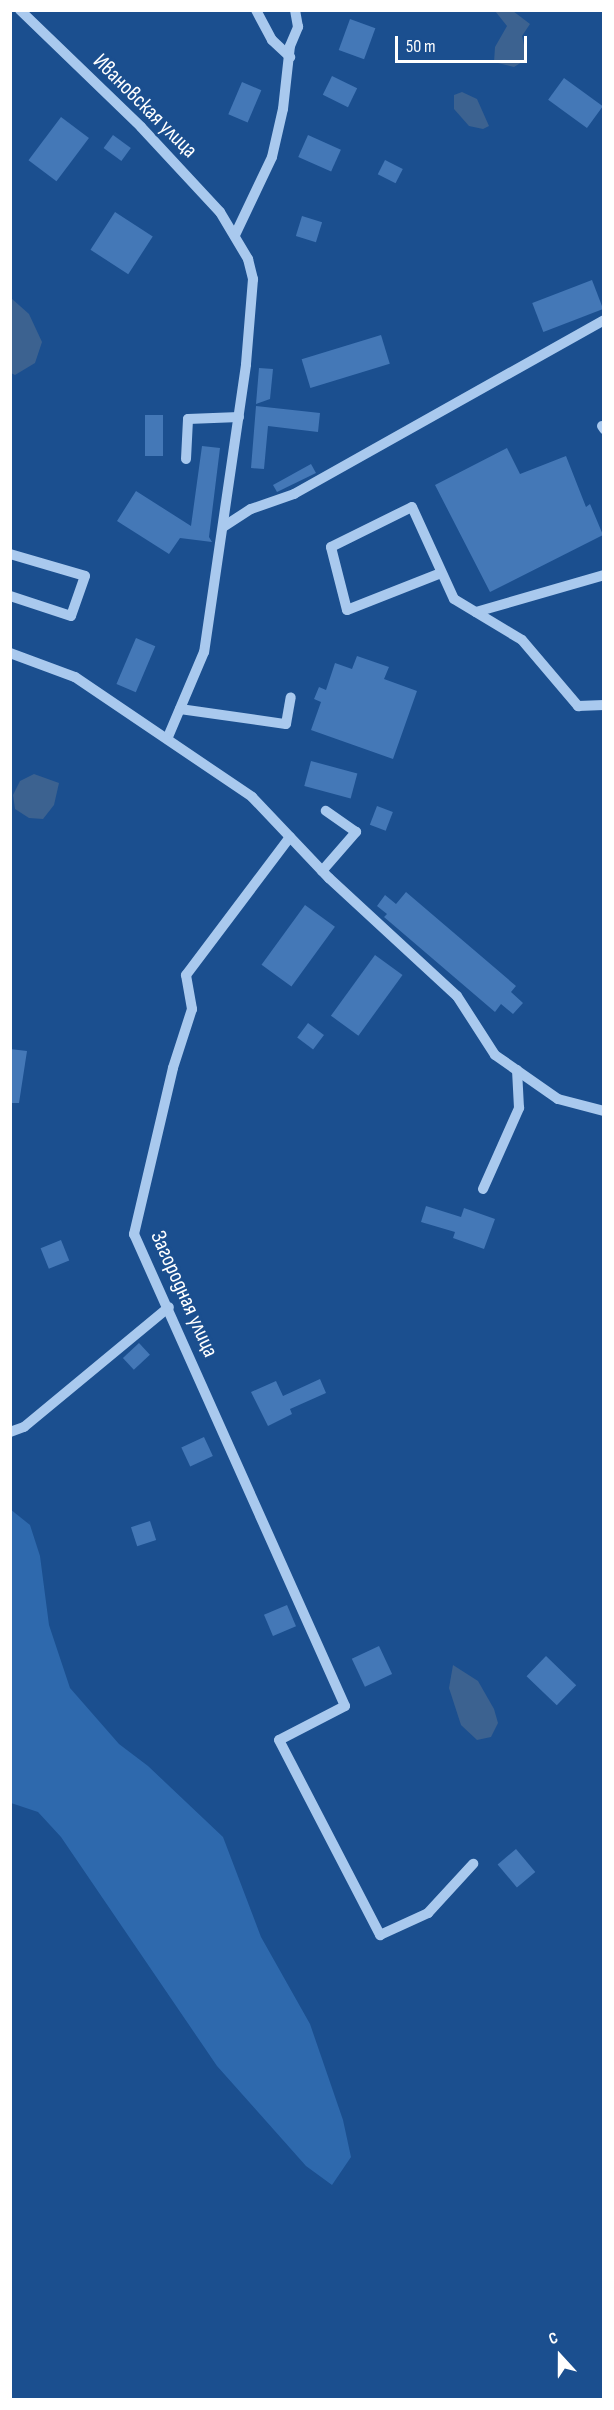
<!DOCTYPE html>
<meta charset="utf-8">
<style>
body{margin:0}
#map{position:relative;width:614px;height:2410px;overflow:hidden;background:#1b4f8f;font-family:"Sofia Sans Condensed",sans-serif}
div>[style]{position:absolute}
.green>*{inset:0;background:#2e69ad}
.water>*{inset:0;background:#3c6290}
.building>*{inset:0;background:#4478b7;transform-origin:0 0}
.minor>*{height:10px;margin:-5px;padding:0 5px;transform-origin:5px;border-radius:5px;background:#a9c9ee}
span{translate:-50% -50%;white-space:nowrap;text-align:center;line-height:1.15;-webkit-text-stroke:6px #1b4f8f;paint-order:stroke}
.street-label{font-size:22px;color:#fff}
.frame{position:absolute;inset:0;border:12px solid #fff;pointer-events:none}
.north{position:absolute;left:530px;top:2326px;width:60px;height:60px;-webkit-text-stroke:4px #1b4f8f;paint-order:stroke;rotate:339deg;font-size:16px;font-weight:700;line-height:24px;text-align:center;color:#fff}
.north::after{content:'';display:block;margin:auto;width:21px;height:27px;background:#fff;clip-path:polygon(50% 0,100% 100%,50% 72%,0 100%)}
.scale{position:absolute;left:395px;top:36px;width:132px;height:27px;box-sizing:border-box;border:3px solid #fff;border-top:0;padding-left:8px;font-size:18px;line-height:21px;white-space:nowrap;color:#fff;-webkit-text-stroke:4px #1b4f8f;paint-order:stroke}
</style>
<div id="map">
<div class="green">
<div style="clip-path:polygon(10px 1509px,30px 1525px,40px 1556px,49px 1625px,70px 1688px,119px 1744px,148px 1766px,223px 1837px,261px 1937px,310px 2024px,343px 2120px,351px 2157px,332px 2185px,306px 2166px,217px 2066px,61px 1837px,38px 1812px,11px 1803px)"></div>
</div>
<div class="water">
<div style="clip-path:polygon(495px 11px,513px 11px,530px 24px,522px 36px,527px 59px,514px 67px,494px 62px,495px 47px,507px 26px)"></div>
<div style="clip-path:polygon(462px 92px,477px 99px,489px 126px,483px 129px,469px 126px,454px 109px,454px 95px)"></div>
<div style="clip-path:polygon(11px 298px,29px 314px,42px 342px,35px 363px,15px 375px,11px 373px)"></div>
<div style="clip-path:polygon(34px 774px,59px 783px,54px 805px,43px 819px,29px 818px,15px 809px,13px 795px,20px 781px)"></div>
<div style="clip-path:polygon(453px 1665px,478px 1681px,494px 1709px,498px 1723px,491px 1737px,477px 1740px,461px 1725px,449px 1688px)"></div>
</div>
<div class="building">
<div style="left:350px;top:19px;width:27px;height:33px;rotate:20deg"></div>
<div style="left:332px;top:76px;width:28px;height:21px;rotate:26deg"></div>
<div style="left:564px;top:78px;width:48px;height:27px;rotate:36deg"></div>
<div style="left:242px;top:82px;width:21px;height:35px;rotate:23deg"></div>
<div style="left:61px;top:117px;width:35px;height:54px;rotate:37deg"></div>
<div style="left:113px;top:135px;width:22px;height:16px;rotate:36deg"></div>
<div style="left:308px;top:135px;width:36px;height:24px;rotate:24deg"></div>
<div style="left:385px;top:160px;width:20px;height:16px;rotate:27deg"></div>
<div style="left:115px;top:212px;width:45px;height:45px;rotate:33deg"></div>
<div style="left:302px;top:216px;width:21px;height:21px;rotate:17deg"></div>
<div style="left:592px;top:280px;width:31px;height:64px;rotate:69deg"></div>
<div style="left:381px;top:335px;width:30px;height:83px;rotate:73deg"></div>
<div style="clip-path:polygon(259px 368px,273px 369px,270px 399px,256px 404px)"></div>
<div style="clip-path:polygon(256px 406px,320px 413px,318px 432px,268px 426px,264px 469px,251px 468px)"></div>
<div style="left:145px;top:415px;width:18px;height:41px"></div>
<div style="clip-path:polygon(202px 446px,220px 448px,209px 537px,212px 542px,180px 538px,169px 554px,117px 521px,136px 491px,191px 526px)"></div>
<div style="clip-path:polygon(507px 448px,520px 474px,566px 456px,586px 507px,590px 504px,603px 535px,490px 592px,435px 485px)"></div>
<div style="clip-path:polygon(311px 464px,316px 473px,277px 492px,273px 485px)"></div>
<div style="left:136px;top:638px;width:21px;height:50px;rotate:23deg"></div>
<div style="clip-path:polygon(357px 656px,389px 667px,384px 679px,417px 691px,393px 759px,311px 730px,321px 702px,314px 699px,319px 687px,326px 690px,335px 663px,352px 669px)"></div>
<div style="left:311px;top:761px;width:48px;height:26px;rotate:15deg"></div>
<div style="left:377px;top:806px;width:17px;height:20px;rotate:21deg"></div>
<div style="clip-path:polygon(406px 892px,516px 986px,511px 992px,523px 1003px,513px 1014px,501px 1004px,495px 1012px,384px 917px,387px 914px,377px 906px,385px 895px,396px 904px)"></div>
<div style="left:305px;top:905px;width:37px;height:74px;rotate:36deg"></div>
<div style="left:375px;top:955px;width:34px;height:75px;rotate:36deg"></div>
<div style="left:308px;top:1023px;width:20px;height:18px;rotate:37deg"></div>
<div style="clip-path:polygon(10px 1049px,27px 1051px,19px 1103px,10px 1103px)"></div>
<div style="clip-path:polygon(426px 1206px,461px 1217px,464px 1208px,495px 1219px,484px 1249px,453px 1238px,455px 1232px,421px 1222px)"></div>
<div style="left:61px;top:1240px;width:22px;height:22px;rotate:68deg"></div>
<div style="left:139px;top:1343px;width:16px;height:22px;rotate:47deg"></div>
<div style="clip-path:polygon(320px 1379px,326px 1393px,290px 1409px,292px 1414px,268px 1426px,251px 1392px,276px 1381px,283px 1396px)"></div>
<div style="left:204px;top:1437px;width:21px;height:25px;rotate:65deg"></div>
<div style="left:150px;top:1521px;width:20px;height:20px;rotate:72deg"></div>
<div style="left:287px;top:1605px;width:23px;height:25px;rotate:67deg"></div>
<div style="left:379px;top:1646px;width:31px;height:30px;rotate:65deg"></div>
<div style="left:546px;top:1656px;width:42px;height:28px;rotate:44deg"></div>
<div style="left:516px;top:1849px;width:30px;height:24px;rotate:50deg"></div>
</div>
<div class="minor">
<div style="left:20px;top:10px;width:168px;rotate:44deg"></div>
<div style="left:141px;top:127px;width:116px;rotate:47.1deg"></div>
<div style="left:220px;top:212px;width:55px;rotate:59.2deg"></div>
<div style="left:248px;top:259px;width:21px;rotate:76deg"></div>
<div style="left:253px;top:279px;width:86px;rotate:94.7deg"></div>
<div style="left:246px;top:365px;width:290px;rotate:98.3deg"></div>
<div style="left:204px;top:652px;width:92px;rotate:113deg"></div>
<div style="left:256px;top:10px;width:34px;rotate:62deg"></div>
<div style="left:272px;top:40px;width:25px;rotate:43deg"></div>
<div style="left:235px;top:235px;width:86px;rotate:-64.6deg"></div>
<div style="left:272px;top:157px;width:49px;rotate:-77.1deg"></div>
<div style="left:283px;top:109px;width:63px;rotate:-83.7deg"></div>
<div style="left:290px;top:46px;width:21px;rotate:-67deg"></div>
<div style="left:298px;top:27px;width:17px;rotate:-100deg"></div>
<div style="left:602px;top:426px;width:4px;rotate:56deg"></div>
<div style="left:186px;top:459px;width:40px;rotate:-87.1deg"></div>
<div style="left:188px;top:419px;width:51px;rotate:-2.2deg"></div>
<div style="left:223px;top:527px;width:33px;rotate:-33deg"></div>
<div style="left:251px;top:509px;width:46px;rotate:-19.2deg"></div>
<div style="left:294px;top:494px;width:355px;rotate:-29.3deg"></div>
<div style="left:10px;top:554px;width:78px;rotate:16.3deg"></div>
<div style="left:85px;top:576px;width:42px;rotate:109.3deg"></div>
<div style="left:71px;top:616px;width:64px;rotate:-161.8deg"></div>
<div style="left:441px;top:573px;width:101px;rotate:158.5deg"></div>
<div style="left:347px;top:610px;width:65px;rotate:-104.3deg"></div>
<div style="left:331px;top:547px;width:90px;rotate:-26.3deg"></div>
<div style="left:412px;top:507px;width:101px;rotate:65.5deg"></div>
<div style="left:454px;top:599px;width:79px;rotate:31.1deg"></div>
<div style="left:522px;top:640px;width:87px;rotate:49.7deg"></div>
<div style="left:578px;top:706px;width:26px;rotate:-2deg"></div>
<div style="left:476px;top:612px;width:133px;rotate:-16.1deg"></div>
<div style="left:10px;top:653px;width:69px;rotate:20.3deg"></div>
<div style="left:75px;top:677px;width:214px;rotate:34.1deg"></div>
<div style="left:252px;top:797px;width:112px;rotate:46.5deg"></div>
<div style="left:329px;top:878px;width:174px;rotate:42.7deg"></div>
<div style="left:457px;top:996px;width:70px;rotate:57.2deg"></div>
<div style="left:495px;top:1055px;width:77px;rotate:34.9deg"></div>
<div style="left:558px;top:1099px;width:48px;rotate:14.6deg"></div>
<div style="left:180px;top:709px;width:107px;rotate:8.1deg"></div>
<div style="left:286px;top:724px;width:27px;rotate:-80deg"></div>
<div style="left:290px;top:837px;width:173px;rotate:127deg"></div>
<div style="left:186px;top:975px;width:35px;rotate:80deg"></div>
<div style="left:192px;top:1009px;width:62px;rotate:107.9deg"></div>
<div style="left:173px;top:1068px;width:171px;rotate:103.2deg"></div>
<div style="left:134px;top:1234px;width:517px;rotate:65.91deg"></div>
<div style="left:345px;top:1706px;width:74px;rotate:152.7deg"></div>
<div style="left:279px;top:1740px;width:220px;rotate:62.6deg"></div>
<div style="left:380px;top:1935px;width:53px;rotate:-24.6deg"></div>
<div style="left:428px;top:1913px;width:67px;rotate:-47.4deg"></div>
<div style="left:322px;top:871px;width:52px;rotate:-48.9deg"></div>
<div style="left:356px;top:832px;width:37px;rotate:-145deg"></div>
<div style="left:483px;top:1189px;width:89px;rotate:-66deg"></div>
<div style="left:519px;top:1108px;width:38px;rotate:-93deg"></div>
<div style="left:10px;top:1432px;width:15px;rotate:-20deg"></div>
<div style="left:24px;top:1427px;width:188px;rotate:-39.6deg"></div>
</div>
<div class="street-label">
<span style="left:145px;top:106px;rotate:45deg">Ивановская улица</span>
<span style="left:184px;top:1294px;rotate:66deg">Загородная улица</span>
</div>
<div class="frame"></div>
<div class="north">С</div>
<div class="scale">50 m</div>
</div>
